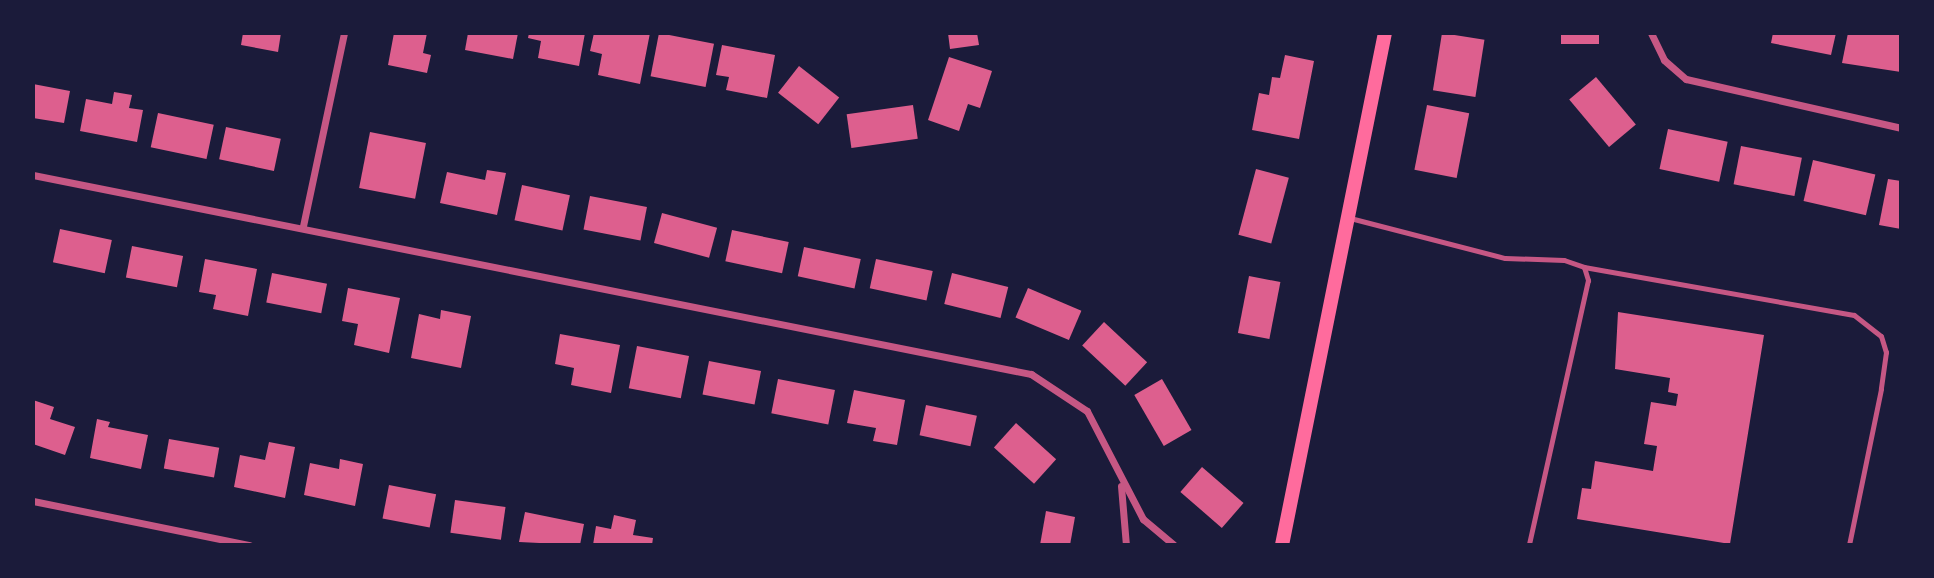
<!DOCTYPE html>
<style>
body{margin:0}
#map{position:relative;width:1934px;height:578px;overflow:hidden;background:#1b1b3a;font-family:"Open Sans",sans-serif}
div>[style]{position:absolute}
.building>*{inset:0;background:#dd5f8e;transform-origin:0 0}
.service>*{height:5px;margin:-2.5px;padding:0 2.5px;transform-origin:2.5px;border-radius:2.5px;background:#c65784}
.minor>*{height:7px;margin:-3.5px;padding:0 3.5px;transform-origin:3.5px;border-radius:3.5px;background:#c65784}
.secondary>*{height:14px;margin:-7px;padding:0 7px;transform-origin:7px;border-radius:7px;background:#ff6b9d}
span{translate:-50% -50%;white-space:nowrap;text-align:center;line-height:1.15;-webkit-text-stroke:7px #1b1b3a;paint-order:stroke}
.frame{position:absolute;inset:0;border:35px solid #1b1b3a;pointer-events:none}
</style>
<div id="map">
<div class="building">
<div style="clip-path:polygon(243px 33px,281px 33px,278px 52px,241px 45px)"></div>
<div style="clip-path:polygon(394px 33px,427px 33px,423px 53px,431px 55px,427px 73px,388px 65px)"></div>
<div style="clip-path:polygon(468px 33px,518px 33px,513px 59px,465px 50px)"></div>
<div style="clip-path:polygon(529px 33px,585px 33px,579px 66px,538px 58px,541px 41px,528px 38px)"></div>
<div style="clip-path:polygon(594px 33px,650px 33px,640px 84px,598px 75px,602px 54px,590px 51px)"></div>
<div style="left:659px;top:33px;width:56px;height:44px;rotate:11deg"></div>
<div style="clip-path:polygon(948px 33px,977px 33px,979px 45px,950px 49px)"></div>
<div style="left:1442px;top:33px;width:43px;height:58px;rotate:9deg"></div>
<div style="left:1561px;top:33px;width:38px;height:11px"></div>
<div style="clip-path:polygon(1773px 33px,1836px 33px,1831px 55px,1771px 43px)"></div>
<div style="clip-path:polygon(1848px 33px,1901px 33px,1901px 72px,1842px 63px)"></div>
<div style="clip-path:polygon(722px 45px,775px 55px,767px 98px,726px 90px,729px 77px,716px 75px)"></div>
<div style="clip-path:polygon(1285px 55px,1314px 61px,1299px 139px,1252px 130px,1259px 93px,1269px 95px,1272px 77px,1280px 78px)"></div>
<div style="clip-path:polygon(949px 57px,992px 71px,980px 108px,968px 104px,959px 131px,928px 120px)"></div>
<div style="left:799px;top:66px;width:51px;height:34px;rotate:38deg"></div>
<div style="left:1596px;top:77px;width:62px;height:35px;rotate:50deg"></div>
<div style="clip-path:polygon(33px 84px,70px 91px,64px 123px,33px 118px)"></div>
<div style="clip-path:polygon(114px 92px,132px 95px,129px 108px,143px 110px,137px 142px,80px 131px,86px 99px,112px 104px)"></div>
<div style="left:913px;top:105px;width:34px;height:67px;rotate:82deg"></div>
<div style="left:1427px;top:105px;width:43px;height:66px;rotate:11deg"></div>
<div style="left:158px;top:113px;width:57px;height:35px;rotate:12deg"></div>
<div style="left:226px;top:127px;width:56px;height:33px;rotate:12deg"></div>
<div style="left:1668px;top:129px;width:61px;height:41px;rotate:12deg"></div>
<div style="left:370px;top:132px;width:57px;height:57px;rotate:11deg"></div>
<div style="left:1741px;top:146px;width:62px;height:39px;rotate:11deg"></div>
<div style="left:1813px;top:160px;width:64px;height:42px;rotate:13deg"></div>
<div style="left:1256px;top:169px;width:34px;height:68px;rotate:15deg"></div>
<div style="clip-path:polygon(487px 170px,506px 173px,497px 215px,440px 203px,447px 172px,485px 180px)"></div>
<div style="clip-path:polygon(1888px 179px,1901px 181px,1901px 229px,1879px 225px)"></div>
<div style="left:522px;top:185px;width:49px;height:36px;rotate:12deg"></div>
<div style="left:590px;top:196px;width:58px;height:34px;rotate:11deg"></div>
<div style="left:662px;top:213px;width:57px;height:31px;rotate:15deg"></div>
<div style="left:60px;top:229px;width:53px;height:34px;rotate:12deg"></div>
<div style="left:732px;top:230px;width:58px;height:32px;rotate:12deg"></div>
<div style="left:132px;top:246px;width:52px;height:32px;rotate:11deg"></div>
<div style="left:804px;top:247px;width:58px;height:30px;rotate:12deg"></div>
<div style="clip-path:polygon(205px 259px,257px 269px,248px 316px,213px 309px,216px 295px,199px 292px)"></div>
<div style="left:876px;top:259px;width:58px;height:30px;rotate:12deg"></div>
<div style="left:272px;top:273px;width:56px;height:30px;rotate:11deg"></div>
<div style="left:952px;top:273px;width:58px;height:32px;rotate:14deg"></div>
<div style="left:1249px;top:276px;width:32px;height:58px;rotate:11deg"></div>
<div style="clip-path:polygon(348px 288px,400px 298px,389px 353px,354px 345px,358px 324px,342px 321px)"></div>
<div style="left:1028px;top:288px;width:58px;height:32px;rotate:23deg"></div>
<div style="clip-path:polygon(441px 310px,471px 316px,461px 368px,411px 358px,419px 314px,440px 319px)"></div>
<div style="clip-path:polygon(1618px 312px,1764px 335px,1730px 544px,1577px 519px,1582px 488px,1591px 489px,1595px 461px,1653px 471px,1657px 446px,1644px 444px,1651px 402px,1676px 406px,1678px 394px,1668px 392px,1670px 378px,1615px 369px)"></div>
<div style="left:1104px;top:322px;width:59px;height:32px;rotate:43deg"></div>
<div style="clip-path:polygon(560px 334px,620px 345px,611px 393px,571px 385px,574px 368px,555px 364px)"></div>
<div style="left:637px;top:346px;width:53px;height:43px;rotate:11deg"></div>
<div style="left:709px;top:361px;width:53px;height:34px;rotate:11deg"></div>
<div style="left:778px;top:379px;width:58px;height:35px;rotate:11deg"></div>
<div style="left:1162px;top:379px;width:59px;height:32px;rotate:60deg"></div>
<div style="clip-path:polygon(854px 390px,905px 400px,897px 445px,873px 441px,876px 428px,847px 423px)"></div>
<div style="clip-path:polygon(33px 400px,54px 407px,50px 419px,75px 427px,65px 455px,33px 444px)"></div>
<div style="left:926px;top:405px;width:52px;height:31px;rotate:12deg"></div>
<div style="clip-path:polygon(97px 419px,110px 422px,108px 427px,148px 435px,141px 469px,90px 458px)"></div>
<div style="left:1016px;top:423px;width:54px;height:33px;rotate:42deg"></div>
<div style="left:169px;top:439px;width:51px;height:30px;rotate:10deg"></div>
<div style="clip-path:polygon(269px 442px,295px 447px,285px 498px,234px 487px,240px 455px,265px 460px)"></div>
<div style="clip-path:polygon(340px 459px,363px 464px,355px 506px,304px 495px,310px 463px,339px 469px)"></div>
<div style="left:1202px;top:467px;width:55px;height:33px;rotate:41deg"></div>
<div style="left:389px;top:485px;width:48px;height:34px;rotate:11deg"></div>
<div style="left:455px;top:500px;width:51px;height:33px;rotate:8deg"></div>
<div style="clip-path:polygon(1046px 511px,1075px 517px,1070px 545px,1040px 545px)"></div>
<div style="clip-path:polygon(525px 512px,584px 524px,580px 545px,519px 542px)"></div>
<div style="clip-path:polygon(614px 515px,636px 520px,633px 535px,653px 538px,652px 545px,593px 545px,596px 526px,611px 529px)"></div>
</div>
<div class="service">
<div style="left:1350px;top:218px;width:160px;rotate:14.5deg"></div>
<div style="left:1505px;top:258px;width:59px;rotate:1.9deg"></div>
<div style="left:1564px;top:260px;width:21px;rotate:19deg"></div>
<div style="left:1584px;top:267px;width:14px;rotate:73deg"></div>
<div style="left:1588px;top:280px;width:271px;rotate:102.6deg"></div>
<div style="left:1584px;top:267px;width:274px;rotate:10.1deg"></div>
<div style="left:1854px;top:315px;width:34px;rotate:38deg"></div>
<div style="left:1881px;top:336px;width:17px;rotate:73deg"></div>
<div style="left:1886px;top:352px;width:37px;rotate:98deg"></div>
<div style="left:1881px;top:389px;width:159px;rotate:101.6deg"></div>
</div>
<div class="minor">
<div style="left:1651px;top:33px;width:30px;rotate:64deg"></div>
<div style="left:1664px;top:60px;width:29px;rotate:41deg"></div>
<div style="left:1686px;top:79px;width:221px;rotate:12.8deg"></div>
<div style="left:33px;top:175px;width:1018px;rotate:11.28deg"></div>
<div style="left:1031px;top:374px;width:67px;rotate:33.5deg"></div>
<div style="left:1087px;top:411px;width:122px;rotate:62.6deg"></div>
<div style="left:1143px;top:519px;width:40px;rotate:40deg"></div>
<div style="left:303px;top:226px;width:197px;rotate:-78deg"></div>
<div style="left:1121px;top:486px;width:59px;rotate:85.2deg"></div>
<div style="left:33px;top:501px;width:221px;rotate:11.5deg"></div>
</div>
<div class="secondary">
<div style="left:1282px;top:545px;width:522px;rotate:-78.63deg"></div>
</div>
<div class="frame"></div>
</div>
